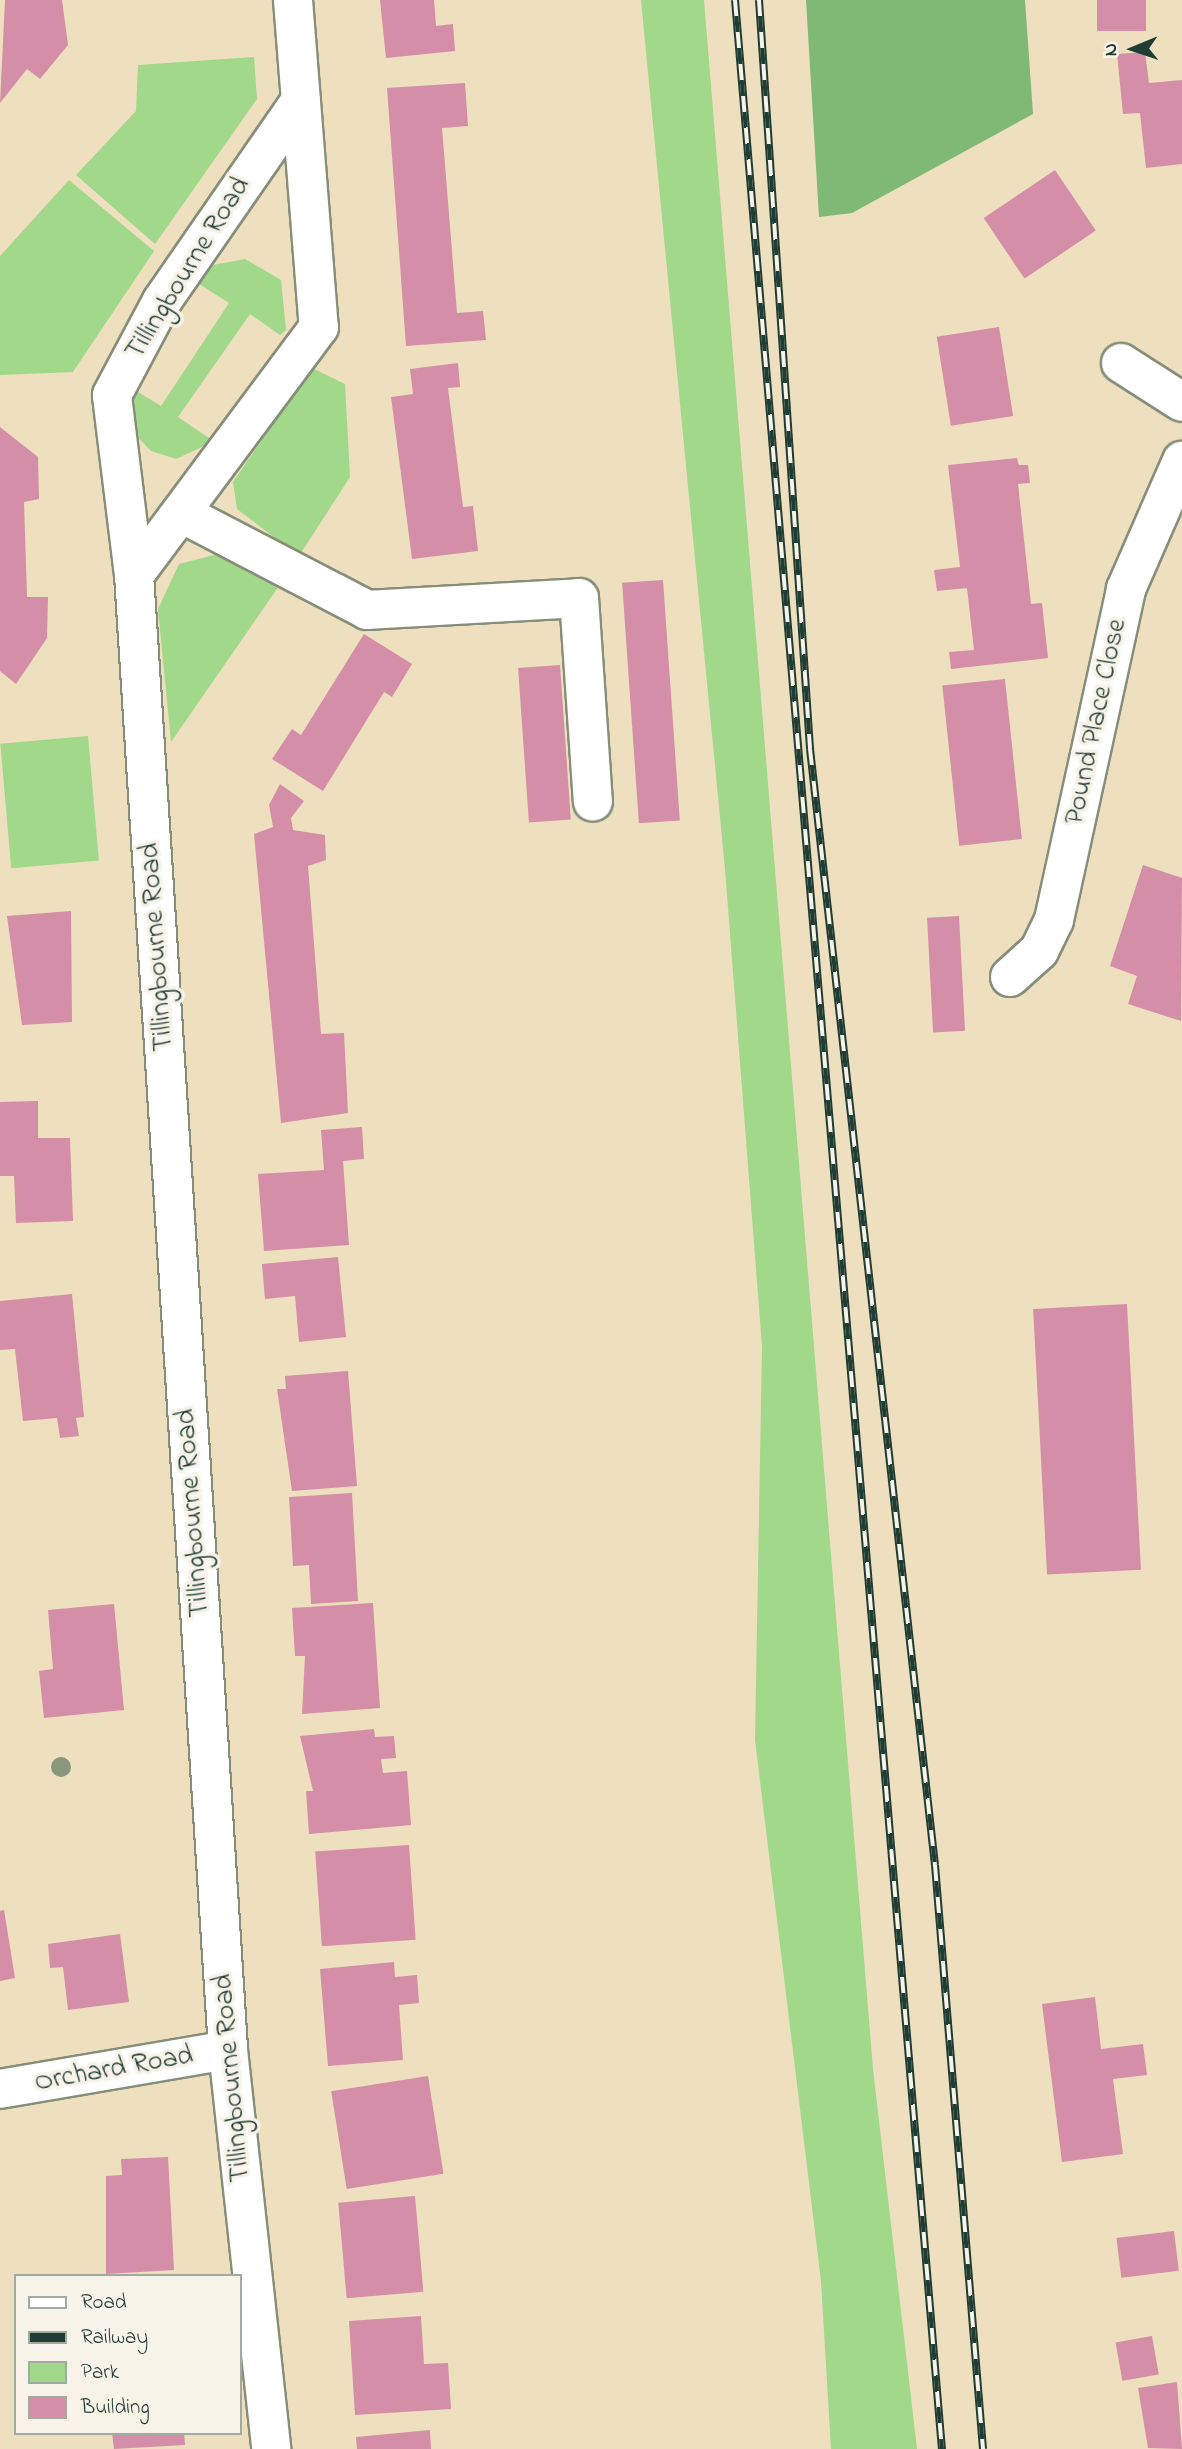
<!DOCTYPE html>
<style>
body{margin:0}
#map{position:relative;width:1182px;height:2449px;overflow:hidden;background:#eedfbf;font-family:"Indie Flower",sans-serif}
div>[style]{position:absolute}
.green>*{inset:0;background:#a1d889;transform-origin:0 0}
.forest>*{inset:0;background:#80b875}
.building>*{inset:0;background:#d48ea7;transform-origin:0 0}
.roads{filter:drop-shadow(2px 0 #868e7a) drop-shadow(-2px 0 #868e7a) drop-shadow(0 2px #868e7a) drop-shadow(0 -2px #868e7a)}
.street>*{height:38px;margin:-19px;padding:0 19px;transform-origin:19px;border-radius:19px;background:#fff}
.rail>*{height:8px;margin-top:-4px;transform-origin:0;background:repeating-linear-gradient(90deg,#f7f3e8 0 16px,#1f3d34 0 32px);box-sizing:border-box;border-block:2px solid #1f3d34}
.trees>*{width:20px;height:20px;margin:-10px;border-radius:50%;background:#8a977c}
span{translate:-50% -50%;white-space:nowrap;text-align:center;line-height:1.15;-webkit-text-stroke:7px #f7f3e8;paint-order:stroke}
.street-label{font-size:28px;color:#1f3d34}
.legend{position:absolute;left:14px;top:2274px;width:228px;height:161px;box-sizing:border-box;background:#f7f3e8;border:2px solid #a1aaa0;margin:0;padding:9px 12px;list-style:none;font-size:21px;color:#1f3d34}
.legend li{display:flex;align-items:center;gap:14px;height:35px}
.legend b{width:35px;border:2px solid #a1aaa0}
.north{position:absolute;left:1098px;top:14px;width:70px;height:70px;-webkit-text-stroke:5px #f7f3e8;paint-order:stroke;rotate:268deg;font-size:19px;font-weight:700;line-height:28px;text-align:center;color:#1f3d34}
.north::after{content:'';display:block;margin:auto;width:24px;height:32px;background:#1f3d34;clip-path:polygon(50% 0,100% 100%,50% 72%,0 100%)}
</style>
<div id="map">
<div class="green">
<div style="clip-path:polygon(641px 0,704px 0,873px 2069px,917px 2449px,831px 2449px,821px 2281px,755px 1740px,762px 1346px,725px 869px)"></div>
<div style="clip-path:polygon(254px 57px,257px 99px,155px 244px,76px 175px,136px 111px,138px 65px)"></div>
<div style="clip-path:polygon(69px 180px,154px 251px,73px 372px,0 375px,0 256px)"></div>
<div style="clip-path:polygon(245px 259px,281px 280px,286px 330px,280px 335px,250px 314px,178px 417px,209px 438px,206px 445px,176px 459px,151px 451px,128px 427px,128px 386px,161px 406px,229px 303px,196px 282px,213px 265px)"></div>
<div style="clip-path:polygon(312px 368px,345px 384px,350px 477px,299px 556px,237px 509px,233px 482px)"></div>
<div style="clip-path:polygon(226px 552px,279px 586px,171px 742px,158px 609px,179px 564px)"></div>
<div style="left:88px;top:736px;width:125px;height:88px;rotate:85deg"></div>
</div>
<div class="forest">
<div style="clip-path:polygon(806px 0,1025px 0,1033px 114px,852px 213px,819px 217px)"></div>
</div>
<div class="building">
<div style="clip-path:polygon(5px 0,62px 0,68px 45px,40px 79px,27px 69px,0 103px)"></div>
<div style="clip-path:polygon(380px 0,434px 0,436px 26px,453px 24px,455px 51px,386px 58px)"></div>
<div style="left:1097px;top:0;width:49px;height:31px"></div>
<div style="clip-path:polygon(1145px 52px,1149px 83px,1182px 80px,1182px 164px,1146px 168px,1140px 113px,1123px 114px,1117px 54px)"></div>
<div style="clip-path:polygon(465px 83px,468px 126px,442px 128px,457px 313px,483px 311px,486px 340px,406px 346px,387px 88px)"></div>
<div style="left:1055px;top:170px;width:73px;height:86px;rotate:56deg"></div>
<div style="left:999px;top:327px;width:90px;height:63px;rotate:81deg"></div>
<div style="clip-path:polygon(458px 363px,460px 387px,448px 388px,463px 507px,473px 506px,478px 551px,412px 559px,391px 397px,413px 394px,410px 369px)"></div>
<div style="clip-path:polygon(0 427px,38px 457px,39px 499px,24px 502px,27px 597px,48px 597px,47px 638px,16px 684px,0 671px)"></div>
<div style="clip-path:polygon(1017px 458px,1019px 465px,1028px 465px,1030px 483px,1018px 484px,1031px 604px,1042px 603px,1048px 658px,951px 669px,949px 652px,974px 650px,967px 588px,937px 591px,934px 570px,960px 567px,948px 465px)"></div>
<div style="left:663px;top:580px;width:241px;height:41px;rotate:86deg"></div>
<div style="clip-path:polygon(364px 634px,412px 664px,392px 697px,384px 692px,323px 791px,272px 759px,292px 729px,301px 735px)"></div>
<div style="left:560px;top:665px;width:155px;height:42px;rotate:86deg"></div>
<div style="left:1005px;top:679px;width:161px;height:63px;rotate:84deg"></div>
<div style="clip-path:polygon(280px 784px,304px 801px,291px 818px,293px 830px,325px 835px,326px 860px,308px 866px,321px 1034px,344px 1033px,348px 1113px,281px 1123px,254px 834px,273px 827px,269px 805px)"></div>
<div style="clip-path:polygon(1143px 865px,1182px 878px,1181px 1021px,1128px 1004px,1137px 976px,1110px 966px)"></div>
<div style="clip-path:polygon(71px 911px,72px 1022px,22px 1025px,7px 916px)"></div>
<div style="left:959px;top:916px;width:115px;height:32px;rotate:87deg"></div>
<div style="clip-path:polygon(38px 1101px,38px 1138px,70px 1138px,73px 1221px,16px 1223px,14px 1176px,0 1176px,0 1102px)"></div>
<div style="clip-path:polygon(362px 1127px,364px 1159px,343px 1161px,349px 1245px,264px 1251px,258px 1174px,324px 1170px,321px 1130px)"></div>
<div style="clip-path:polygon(338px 1257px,346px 1337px,299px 1342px,295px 1296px,265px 1299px,262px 1264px)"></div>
<div style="clip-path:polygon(72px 1294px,84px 1417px,76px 1418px,79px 1436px,60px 1438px,57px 1418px,23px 1421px,15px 1349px,0 1350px,0 1301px)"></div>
<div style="left:1127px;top:1304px;width:266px;height:94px;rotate:87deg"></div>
<div style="clip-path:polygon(348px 1371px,357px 1486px,292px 1491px,277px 1389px,286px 1389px,285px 1376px)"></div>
<div style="clip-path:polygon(352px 1493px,358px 1601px,311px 1604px,309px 1565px,293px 1566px,289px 1497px)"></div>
<div style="clip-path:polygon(373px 1603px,380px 1708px,302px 1714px,305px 1656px,295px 1656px,292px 1608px)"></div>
<div style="clip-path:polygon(114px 1604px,124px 1710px,44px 1718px,39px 1671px,53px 1669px,48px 1610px)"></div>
<div style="clip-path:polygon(374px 1729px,375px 1737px,394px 1736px,396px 1758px,381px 1759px,383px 1773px,407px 1771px,411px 1825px,309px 1834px,306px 1791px,313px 1791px,300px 1736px)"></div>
<div style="left:409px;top:1845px;width:95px;height:94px;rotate:86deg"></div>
<div style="clip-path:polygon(4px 1910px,15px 1978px,0 1981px,0 1911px)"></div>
<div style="clip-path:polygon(120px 1934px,129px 2002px,68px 2010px,63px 1967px,50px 1968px,48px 1944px)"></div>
<div style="clip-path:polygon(394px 1962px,395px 1977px,417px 1975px,419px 2003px,399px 2005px,403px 2060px,328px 2066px,320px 1969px)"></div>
<div style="clip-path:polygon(1095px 1997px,1101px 2049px,1143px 2044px,1147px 2075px,1113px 2079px,1123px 2154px,1062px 2162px,1042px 2004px)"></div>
<div style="left:428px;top:2076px;width:99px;height:98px;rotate:81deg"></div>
<div style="clip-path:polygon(168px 2157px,174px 2270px,106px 2274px,106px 2176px,122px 2175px,121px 2159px)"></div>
<div style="left:415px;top:2196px;width:96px;height:77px;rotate:85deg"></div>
<div style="left:1174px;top:2231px;width:40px;height:58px;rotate:83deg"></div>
<div style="clip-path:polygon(421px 2316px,424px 2364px,448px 2363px,451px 2409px,355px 2415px,349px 2321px)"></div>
<div style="left:1152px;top:2336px;width:39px;height:37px;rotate:80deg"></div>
<div style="clip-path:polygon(1177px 2382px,1182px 2449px,1148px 2448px,1138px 2388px)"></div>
<div style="clip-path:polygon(430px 2430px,431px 2449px,357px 2449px,356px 2437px)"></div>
<div style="clip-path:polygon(112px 2433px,184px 2433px,185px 2445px,114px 2449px)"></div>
</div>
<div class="roads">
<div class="street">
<div style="left:293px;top:0;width:328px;rotate:85.5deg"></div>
<div style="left:319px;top:327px;width:309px;rotate:126.7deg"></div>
<div style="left:134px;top:575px;width:181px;rotate:-97deg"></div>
<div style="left:112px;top:395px;width:106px;rotate:-62deg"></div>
<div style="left:162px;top:301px;width:244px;rotate:-55.3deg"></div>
<div style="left:1121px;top:363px;width:72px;rotate:32.6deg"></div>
<div style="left:181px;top:513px;width:210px;rotate:27.5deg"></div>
<div style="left:367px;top:610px;width:212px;rotate:-3.2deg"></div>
<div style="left:579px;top:598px;width:204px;rotate:86.1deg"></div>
<div style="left:134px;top:575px;width:1478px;rotate:86.35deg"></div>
<div style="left:228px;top:2050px;width:401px;rotate:83.8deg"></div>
<div style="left:1010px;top:977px;width:39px;rotate:-42deg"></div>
<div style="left:1039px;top:951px;width:34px;rotate:-64deg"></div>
<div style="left:1054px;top:920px;width:339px;rotate:-77.7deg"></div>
<div style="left:1126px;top:589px;width:140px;rotate:-66.4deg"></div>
<div style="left:0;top:2089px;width:231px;rotate:-9.7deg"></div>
</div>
</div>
<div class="rail">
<div style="left:735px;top:0;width:2458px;rotate:85.17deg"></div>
<div style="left:759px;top:0;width:751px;rotate:86.1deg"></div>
<div style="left:810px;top:749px;width:1123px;rotate:83.61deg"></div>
<div style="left:935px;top:1865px;width:586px;rotate:85.3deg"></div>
</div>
<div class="trees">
<div style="left:61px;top:1767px"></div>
</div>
<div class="street-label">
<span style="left:189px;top:269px;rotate:-58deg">Tillingbourne Road</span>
<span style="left:1097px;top:722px;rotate:-78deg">Pound Place Close</span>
<span style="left:158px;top:947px;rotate:-94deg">Tillingbourne Road</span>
<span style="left:194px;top:1513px;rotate:-94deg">Tillingbourne Road</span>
<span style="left:114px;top:2070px;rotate:-10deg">Orchard Road</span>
<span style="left:233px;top:2078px;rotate:-95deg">Tillingbourne Road</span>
</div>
<ul class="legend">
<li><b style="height:9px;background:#fff"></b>Road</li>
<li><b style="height:9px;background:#1f3d34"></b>Railway</li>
<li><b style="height:19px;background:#a1d889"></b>Park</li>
<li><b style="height:19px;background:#d48ea7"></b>Building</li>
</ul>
<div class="north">N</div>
</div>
